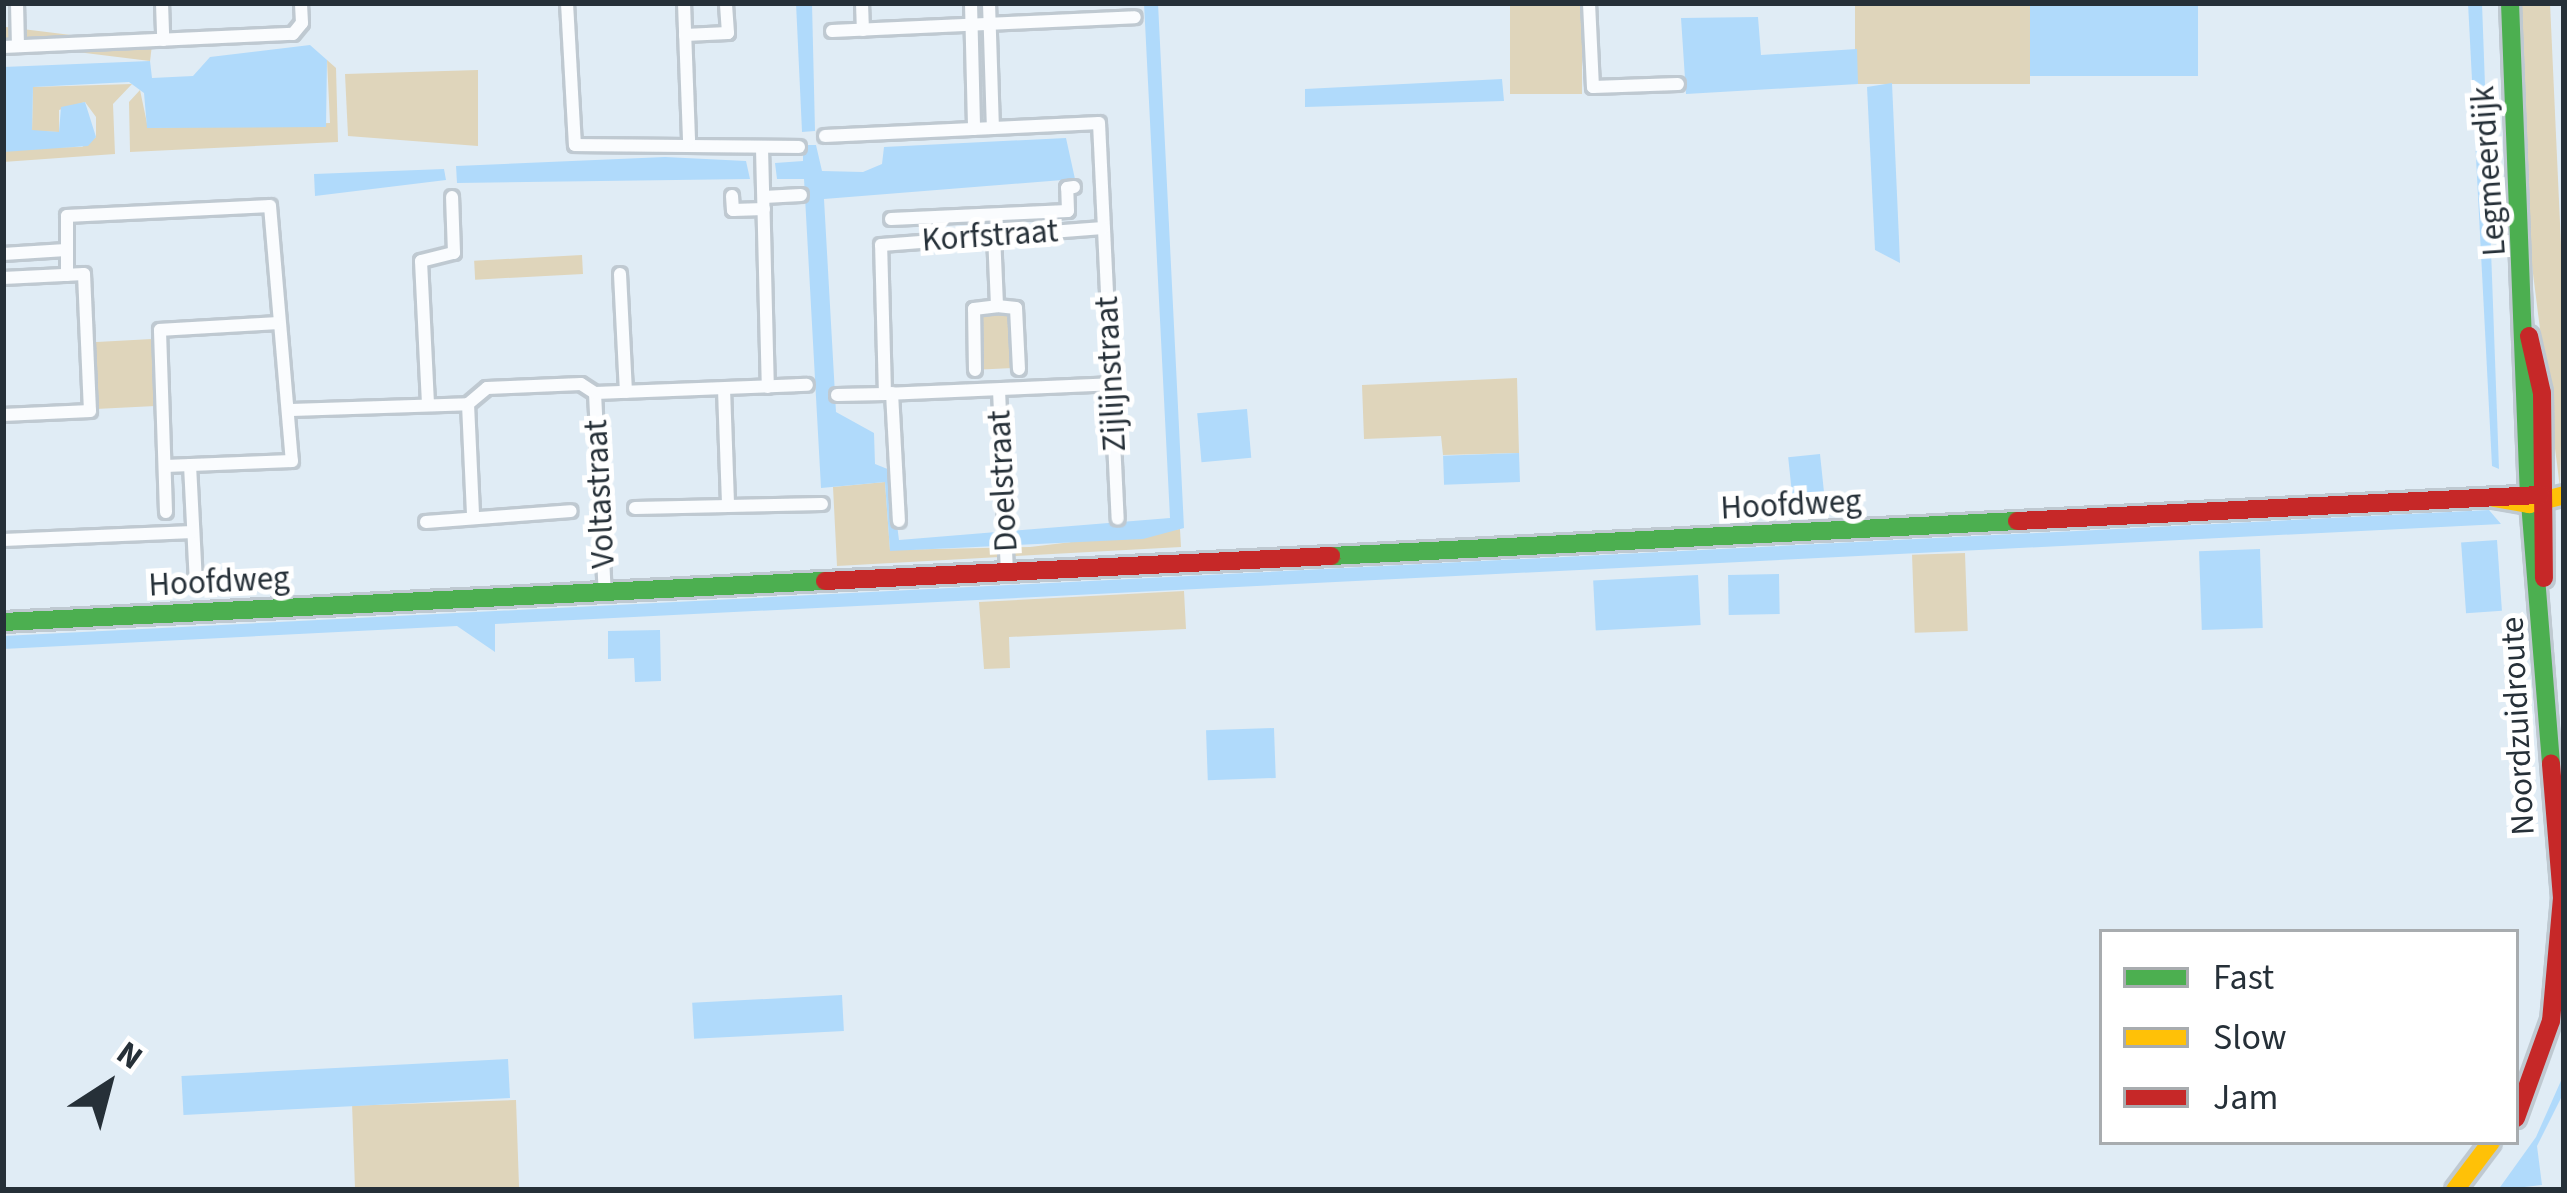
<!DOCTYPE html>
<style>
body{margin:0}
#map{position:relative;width:2567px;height:1193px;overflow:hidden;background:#e0ecf5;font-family:"Source Sans 3",sans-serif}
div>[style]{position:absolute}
.green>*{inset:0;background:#dfd5bb;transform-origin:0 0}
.water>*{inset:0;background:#b0dafb;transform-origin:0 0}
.roads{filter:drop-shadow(3px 0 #bfc9d1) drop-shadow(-3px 0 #bfc9d1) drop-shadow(0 3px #bfc9d1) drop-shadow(0 -3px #bfc9d1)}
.street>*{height:12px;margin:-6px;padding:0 6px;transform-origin:6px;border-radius:6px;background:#fafcfe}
.fast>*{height:18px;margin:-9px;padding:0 9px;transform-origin:9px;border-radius:9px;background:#4caf50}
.slow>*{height:18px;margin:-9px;padding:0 9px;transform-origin:9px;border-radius:9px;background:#ffc107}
.jam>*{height:18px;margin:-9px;padding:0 9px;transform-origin:9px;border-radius:9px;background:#c62828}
span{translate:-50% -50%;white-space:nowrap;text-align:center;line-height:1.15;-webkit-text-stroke:10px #fff;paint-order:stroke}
.street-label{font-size:33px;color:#263038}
.frame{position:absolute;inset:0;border:6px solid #263038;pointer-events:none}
.legend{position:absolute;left:2099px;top:929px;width:420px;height:216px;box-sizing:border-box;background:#fff;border:3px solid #a8acaf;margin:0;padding:15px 21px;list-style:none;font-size:36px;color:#263038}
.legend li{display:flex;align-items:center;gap:24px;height:60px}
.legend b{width:60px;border:3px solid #a8acaf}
.north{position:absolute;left:48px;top:1025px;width:120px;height:120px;-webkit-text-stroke:9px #fff;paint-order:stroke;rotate:36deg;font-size:33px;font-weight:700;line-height:48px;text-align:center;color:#263038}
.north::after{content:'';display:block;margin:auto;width:42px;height:54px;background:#263038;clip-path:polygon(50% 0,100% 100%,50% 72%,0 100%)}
</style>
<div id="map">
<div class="green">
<div style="left:1510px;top:3px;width:72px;height:91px"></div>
<div style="left:1855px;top:3px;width:175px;height:81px"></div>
<div style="clip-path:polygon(2515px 3px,2550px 3px,2564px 311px,2560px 488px,2526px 218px)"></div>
<div style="left:152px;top:45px;width:16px;height:149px;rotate:97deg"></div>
<div style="clip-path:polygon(327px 60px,336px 68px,338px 142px,130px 152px,129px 102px,140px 90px,148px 128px,330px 123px)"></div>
<div style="clip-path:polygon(478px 70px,478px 146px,348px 136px,345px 74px)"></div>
<div style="clip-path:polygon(132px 84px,113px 104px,115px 154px,3px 162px,3px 152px,17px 148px,82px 147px,96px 137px,96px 117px,85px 102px,59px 110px,59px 132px,32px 131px,33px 87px)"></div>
<div style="left:582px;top:255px;width:19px;height:108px;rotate:87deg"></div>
<div style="left:1010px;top:312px;width:56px;height:31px;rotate:87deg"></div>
<div style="left:152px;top:339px;width:67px;height:60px;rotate:87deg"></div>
<div style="clip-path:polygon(1517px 378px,1519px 453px,1443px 455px,1441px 436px,1364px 439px,1362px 385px)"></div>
<div style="clip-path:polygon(885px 482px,890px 550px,1030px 547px,1180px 529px,1181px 547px,837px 566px,833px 487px)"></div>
<div style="left:1965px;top:553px;width:78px;height:53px;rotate:88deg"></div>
<div style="clip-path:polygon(1184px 591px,1186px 629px,1009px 637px,1010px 668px,984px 669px,979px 602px)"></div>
<div style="left:516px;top:1100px;width:90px;height:164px;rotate:88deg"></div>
</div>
<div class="water">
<div style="clip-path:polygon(796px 3px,812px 3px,815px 131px,802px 132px)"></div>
<div style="clip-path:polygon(1144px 3px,1158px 3px,1184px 528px,1143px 539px,890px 551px,885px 482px,821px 488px,804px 179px,777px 179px,775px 163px,803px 161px,803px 145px,816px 145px,822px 171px,863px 172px,882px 164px,884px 147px,1066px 138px,1075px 179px,824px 199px,836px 412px,874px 433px,875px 464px,890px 470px,899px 540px,1170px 518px)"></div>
<div style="left:2030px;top:3px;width:168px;height:73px"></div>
<div style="clip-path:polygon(2468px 3px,2482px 3px,2499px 469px,2492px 466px)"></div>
<div style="clip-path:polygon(1758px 17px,1761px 55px,1857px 49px,1858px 84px,1686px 94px,1681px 18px)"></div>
<div style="clip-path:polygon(310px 45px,327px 60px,326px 127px,147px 128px,144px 93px,129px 82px,33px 87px,32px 130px,59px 132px,61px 107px,85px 102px,96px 137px,88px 146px,3px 152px,3px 67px,150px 61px,152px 78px,193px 76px,210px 57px)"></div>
<div style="clip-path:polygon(1502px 79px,1504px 101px,1305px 107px,1305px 89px)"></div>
<div style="clip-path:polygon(1892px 83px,1899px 239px,1900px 263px,1875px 250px,1867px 87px)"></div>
<div style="clip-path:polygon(665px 157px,746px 161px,750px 179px,457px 183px,456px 166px)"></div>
<div style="clip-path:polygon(444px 169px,446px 180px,315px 196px,314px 174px)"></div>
<div style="left:1247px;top:409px;width:49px;height:50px;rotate:85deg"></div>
<div style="left:1519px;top:453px;width:29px;height:76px;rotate:88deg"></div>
<div style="left:1820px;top:454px;width:48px;height:32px;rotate:84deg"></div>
<div style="clip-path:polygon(2489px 510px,2501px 524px,495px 624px,495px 652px,457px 626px,3px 649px,3px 636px)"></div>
<div style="left:2497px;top:540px;width:71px;height:36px;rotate:86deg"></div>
<div style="left:2260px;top:549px;width:79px;height:61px;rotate:88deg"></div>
<div style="left:1779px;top:574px;width:40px;height:51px;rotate:89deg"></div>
<div style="left:1698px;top:575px;width:50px;height:105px;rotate:87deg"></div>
<div style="clip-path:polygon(660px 630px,661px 681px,635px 682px,634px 658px,608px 659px,608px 631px)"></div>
<div style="left:1274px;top:728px;width:50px;height:68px;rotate:88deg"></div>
<div style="left:842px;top:995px;width:36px;height:150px;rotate:87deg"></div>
<div style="left:508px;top:1059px;width:39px;height:327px;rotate:87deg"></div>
<div style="clip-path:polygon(2564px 1074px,2562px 1096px,2537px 1146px,2542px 1185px,2498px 1190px,2536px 1137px)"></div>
</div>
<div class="roads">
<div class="street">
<div style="left:17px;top:3px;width:43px;rotate:88.7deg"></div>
<div style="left:162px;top:3px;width:37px;rotate:88deg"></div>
<div style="left:567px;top:3px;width:142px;rotate:86.8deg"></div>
<div style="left:575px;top:145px;width:224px;rotate:0.5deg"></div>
<div style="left:684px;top:3px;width:137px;rotate:87.9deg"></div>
<div style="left:862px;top:3px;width:27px;rotate:88deg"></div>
<div style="left:971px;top:3px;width:126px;rotate:88.6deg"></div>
<div style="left:989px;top:3px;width:125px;rotate:88.2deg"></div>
<div style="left:1589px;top:3px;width:84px;rotate:87.3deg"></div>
<div style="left:1593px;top:87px;width:85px;rotate:-2deg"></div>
<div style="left:832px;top:31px;width:303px;rotate:-2.6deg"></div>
<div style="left:685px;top:35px;width:43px;rotate:-2.7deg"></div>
<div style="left:728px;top:33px;width:30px;rotate:-94deg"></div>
<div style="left:3px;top:47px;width:290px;rotate:-2.6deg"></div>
<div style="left:293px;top:34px;width:14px;rotate:-51deg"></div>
<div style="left:302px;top:23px;width:20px;rotate:-93deg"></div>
<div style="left:825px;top:136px;width:274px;rotate:-2.7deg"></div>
<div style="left:1099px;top:123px;width:396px;rotate:87.3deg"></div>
<div style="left:762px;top:148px;width:239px;rotate:88.6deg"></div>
<div style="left:732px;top:196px;width:14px;rotate:86deg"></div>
<div style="left:733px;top:210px;width:31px;rotate:-2deg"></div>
<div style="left:764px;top:197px;width:37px;rotate:-3deg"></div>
<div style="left:891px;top:219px;width:177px;rotate:-2.6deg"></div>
<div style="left:1068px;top:211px;width:23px;rotate:-92deg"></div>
<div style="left:1067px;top:188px;width:7px;rotate:-8deg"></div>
<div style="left:994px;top:234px;width:72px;rotate:87.6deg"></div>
<div style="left:3px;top:254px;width:63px;rotate:-3.6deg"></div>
<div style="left:620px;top:274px;width:118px;rotate:87.1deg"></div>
<div style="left:67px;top:275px;width:59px;rotate:-90deg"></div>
<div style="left:67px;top:216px;width:203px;rotate:-2.8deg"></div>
<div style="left:270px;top:206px;width:256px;rotate:85.1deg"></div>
<div style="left:292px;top:461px;width:127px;rotate:177.7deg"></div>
<div style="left:3px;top:278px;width:81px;rotate:-2.8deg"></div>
<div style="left:84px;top:274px;width:137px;rotate:87.5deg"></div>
<div style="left:90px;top:411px;width:87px;rotate:177.4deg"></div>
<div style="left:975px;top:370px;width:61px;rotate:-90.9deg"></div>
<div style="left:974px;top:309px;width:23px;rotate:-7deg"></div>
<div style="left:997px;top:306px;width:19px;rotate:6deg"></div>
<div style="left:1016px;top:308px;width:61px;rotate:87.2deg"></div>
<div style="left:724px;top:389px;width:114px;rotate:88deg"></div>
<div style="left:999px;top:390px;width:183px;rotate:87.5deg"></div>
<div style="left:595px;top:393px;width:201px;rotate:87.2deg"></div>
<div style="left:892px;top:393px;width:128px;rotate:86.9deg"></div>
<div style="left:885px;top:394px;width:226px;rotate:-2.5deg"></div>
<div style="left:837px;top:395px;width:48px;rotate:-1.2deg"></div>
<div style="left:885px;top:394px;width:149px;rotate:-91.5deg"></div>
<div style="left:881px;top:245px;width:223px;rotate:-4.4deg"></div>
<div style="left:428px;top:404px;width:143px;rotate:-92.8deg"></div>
<div style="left:421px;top:261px;width:34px;rotate:-14deg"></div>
<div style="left:454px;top:253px;width:56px;rotate:-92deg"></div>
<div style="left:468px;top:404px;width:112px;rotate:87.4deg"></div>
<div style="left:291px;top:410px;width:177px;rotate:-1.9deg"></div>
<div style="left:468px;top:404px;width:25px;rotate:-40deg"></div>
<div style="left:487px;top:388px;width:94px;rotate:-2.4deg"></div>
<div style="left:581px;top:384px;width:17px;rotate:33deg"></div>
<div style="left:595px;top:393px;width:212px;rotate:-2.2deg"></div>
<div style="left:190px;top:465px;width:118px;rotate:87.1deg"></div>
<div style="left:635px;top:508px;width:187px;rotate:-1.2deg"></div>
<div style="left:166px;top:512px;width:182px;rotate:-91.9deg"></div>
<div style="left:160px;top:330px;width:117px;rotate:-3.4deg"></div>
<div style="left:426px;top:522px;width:145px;rotate:-4.3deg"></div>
<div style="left:3px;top:540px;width:190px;rotate:-2.4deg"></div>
</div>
<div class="fast">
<div style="left:2510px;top:3px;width:487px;rotate:87.8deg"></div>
<div style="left:2529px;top:490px;width:274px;rotate:85.4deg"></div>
<div style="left:1331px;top:556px;width:687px;rotate:-2.92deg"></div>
<div style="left:3px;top:622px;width:823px;rotate:-2.86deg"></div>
</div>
<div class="slow">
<div style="left:2494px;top:498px;width:36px;rotate:10deg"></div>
<div style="left:2529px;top:504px;width:36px;rotate:-14deg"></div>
<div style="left:2455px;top:1190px;width:60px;rotate:-53.1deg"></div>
</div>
<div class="jam">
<div style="left:2529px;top:336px;width:58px;rotate:77.2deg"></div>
<div style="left:2542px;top:393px;width:185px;rotate:89.4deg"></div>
<div style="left:2017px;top:521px;width:524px;rotate:-2.85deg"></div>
<div style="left:825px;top:581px;width:507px;rotate:-2.83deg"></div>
<div style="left:2516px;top:1118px;width:103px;rotate:-70.2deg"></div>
<div style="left:2551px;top:1021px;width:123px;rotate:-84.9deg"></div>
<div style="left:2562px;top:898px;width:135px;rotate:-94.7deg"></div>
</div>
</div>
<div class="street-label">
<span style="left:2489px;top:171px;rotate:-94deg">Legmeerdijk</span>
<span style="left:990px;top:236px;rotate:-4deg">Korfstraat</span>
<span style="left:1111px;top:374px;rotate:-93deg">Zijlijnstraat</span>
<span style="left:1003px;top:481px;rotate:-93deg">Doelstraat</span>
<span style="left:600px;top:494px;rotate:-93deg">Voltastraat</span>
<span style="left:1791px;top:505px;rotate:-3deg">Hoofdweg</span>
<span style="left:219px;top:582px;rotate:-3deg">Hoofdweg</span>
<span style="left:2518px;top:726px;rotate:-93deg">Noordzuidroute</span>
</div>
<div class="frame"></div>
<ul class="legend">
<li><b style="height:15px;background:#4caf50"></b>Fast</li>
<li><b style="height:15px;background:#ffc107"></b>Slow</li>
<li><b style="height:15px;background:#c62828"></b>Jam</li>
</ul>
<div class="north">N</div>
</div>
